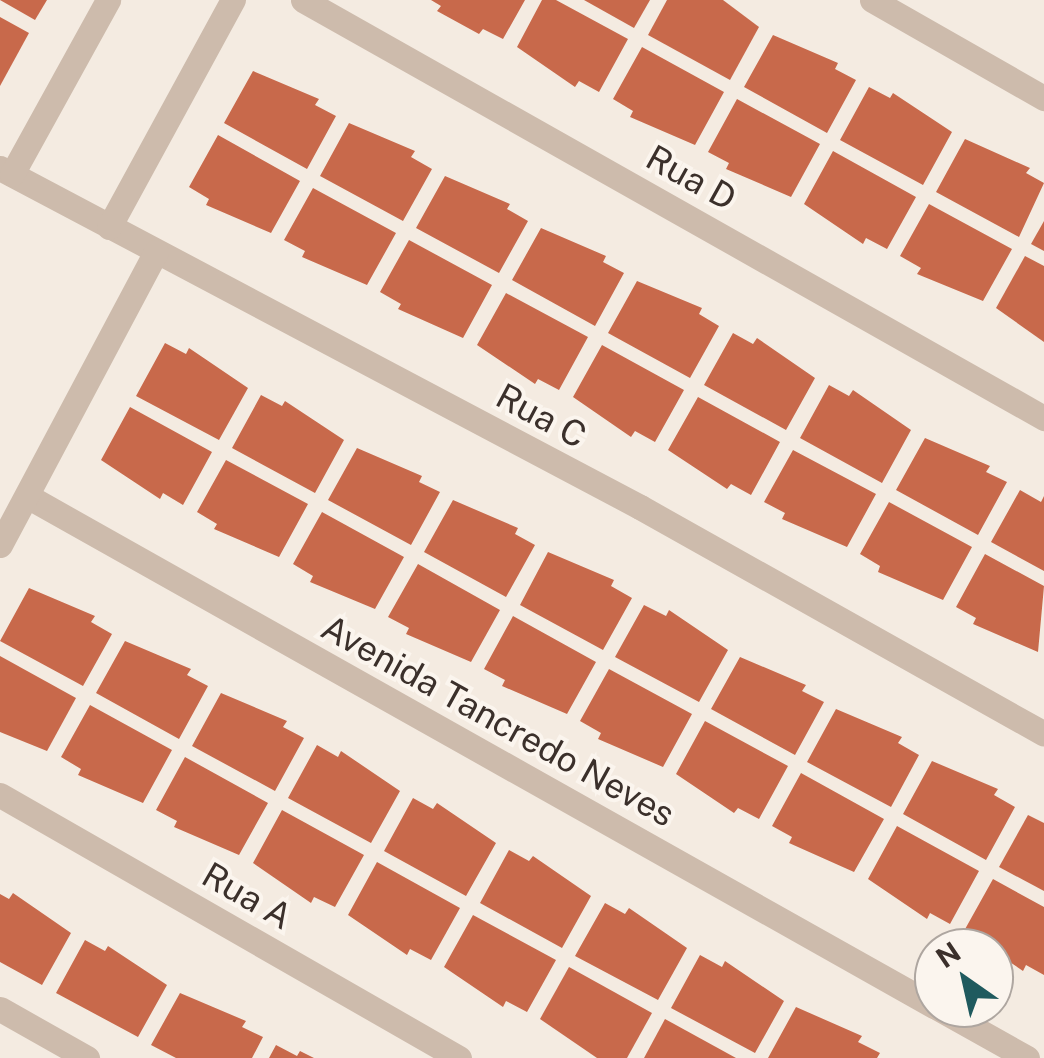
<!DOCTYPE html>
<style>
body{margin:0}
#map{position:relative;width:1044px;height:1058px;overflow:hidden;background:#f4ebe1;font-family:"Public Sans",sans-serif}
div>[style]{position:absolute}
.building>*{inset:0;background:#c8694b}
.minor>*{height:25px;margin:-12.5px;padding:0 12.5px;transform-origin:12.5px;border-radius:12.5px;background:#cdbbac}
.tertiary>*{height:25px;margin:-12.5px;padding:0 12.5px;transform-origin:12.5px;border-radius:12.5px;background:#cdbbac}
span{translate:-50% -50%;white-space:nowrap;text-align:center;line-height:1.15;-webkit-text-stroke:8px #fbf5ee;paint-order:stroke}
.street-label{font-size:35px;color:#3b302b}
.north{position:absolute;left:914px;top:928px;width:100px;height:100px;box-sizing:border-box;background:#fbf5ee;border:2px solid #aea6a0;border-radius:50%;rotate:326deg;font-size:28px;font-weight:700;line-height:40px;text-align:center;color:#3b302b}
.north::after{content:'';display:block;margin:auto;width:35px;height:45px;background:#1f5a5e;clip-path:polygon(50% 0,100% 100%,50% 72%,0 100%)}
</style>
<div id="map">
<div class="building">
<div style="clip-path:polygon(0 0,47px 0,35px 20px)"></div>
<div style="clip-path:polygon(431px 0,525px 0,503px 39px,483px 29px,479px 34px,437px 11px,441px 6px)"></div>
<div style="clip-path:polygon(542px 0,556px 0,628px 39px,599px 92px,579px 81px,575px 87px,517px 47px)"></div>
<div style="clip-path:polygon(584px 0,650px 0,634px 28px)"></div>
<div style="clip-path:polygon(667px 0,723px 0,759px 27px,730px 80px,648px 35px)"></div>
<div style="clip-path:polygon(0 17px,29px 33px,0 86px)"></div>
<div style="clip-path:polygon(773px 35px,838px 63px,835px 69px,856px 80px,827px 133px,744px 87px)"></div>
<div style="clip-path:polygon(642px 47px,724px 92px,695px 145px,630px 117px,633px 111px,613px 99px)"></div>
<div style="clip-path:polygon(253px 71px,319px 99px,315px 105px,336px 116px,307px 169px,224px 123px)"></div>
<div style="clip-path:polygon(869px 87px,890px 98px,893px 93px,952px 132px,923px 185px,840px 140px)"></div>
<div style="clip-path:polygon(737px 99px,820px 144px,791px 197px,726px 169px,729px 163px,708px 152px)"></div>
<div style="clip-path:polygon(349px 123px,415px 151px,411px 157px,432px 169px,403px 221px,320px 176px)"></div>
<div style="clip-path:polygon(218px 135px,300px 181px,271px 233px,206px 205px,209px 199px,189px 187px)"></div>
<div style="clip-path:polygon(965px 139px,1030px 168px,1026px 173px,1044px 183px,1019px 237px,936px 192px)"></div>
<div style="clip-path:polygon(833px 151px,916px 197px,887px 249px,866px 238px,863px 244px,804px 204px)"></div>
<div style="clip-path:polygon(445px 176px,510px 204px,507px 209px,528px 221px,499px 273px,416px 228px)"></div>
<div style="clip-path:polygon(313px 188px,396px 233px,367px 285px,302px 257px,305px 251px,284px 240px)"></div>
<div style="clip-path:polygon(929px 204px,1012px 249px,983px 301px,917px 274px,921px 268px,900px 256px)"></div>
<div style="clip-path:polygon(1044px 221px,1044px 251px,1031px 244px)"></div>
<div style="clip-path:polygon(541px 228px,606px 256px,603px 262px,624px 273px,595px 326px,512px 280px)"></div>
<div style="clip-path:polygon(409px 240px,492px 285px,463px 338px,398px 309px,401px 304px,380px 292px)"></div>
<div style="clip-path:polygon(1025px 256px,1044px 266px,1044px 342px,996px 308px)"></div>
<div style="clip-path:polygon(637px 281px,702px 308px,699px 314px,719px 326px,690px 378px,608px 333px)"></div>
<div style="clip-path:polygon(506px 293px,588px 337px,559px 390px,538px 379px,535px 384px,477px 345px)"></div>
<div style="clip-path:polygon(733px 333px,753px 344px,757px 338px,815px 378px,786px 430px,704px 385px)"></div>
<div style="clip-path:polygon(165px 343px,186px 354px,189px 348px,248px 388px,219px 440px,136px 396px)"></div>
<div style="clip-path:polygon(602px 345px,684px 390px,655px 442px,635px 431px,631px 437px,573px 397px)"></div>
<div style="clip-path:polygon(829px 385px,849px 396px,853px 390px,911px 430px,882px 483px,800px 438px)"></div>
<div style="clip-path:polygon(261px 395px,282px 406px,285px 401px,344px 440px,315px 493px,232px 448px)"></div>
<div style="clip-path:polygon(698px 397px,780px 442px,751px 495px,731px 484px,727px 489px,668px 450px)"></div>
<div style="clip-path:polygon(130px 407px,212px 452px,183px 505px,163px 493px,160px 499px,101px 460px)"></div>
<div style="clip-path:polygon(925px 438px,990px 466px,986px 472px,1007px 482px,978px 535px,896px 490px)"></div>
<div style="clip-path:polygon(357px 448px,422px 476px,419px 482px,440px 492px,411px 545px,328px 500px)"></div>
<div style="clip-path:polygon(793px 450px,876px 494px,847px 547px,782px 519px,785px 513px,764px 502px)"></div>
<div style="clip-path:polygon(226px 460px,308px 504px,279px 557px,214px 529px,217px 524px,197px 512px)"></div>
<div style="clip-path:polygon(1020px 490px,1041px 502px,1044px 496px,1044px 571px,991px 542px)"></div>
<div style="clip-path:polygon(453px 500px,518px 528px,515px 534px,535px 545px,506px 597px,424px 552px)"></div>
<div style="clip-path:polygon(889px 502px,972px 547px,943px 600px,878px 572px,880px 566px,860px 554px)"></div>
<div style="clip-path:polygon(322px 512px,404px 557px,375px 609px,310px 582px,313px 576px,293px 564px)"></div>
<div style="clip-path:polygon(548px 552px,614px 580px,611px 586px,632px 598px,603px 650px,520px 605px)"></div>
<div style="clip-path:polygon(985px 554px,1044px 586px,1038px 652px,973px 624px,976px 618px,956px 607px)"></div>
<div style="clip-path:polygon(418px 564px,500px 610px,471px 662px,406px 634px,409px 628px,388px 617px)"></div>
<div style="clip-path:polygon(29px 588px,95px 616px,91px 622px,112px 634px,83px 686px,0 641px)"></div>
<div style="clip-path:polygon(644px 605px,666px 616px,669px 610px,728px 650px,699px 702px,615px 657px)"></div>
<div style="clip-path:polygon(513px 616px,596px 662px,567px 714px,502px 686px,505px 680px,484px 669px)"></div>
<div style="clip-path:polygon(125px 641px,191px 669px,187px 675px,208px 686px,179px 739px,96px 693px)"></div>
<div style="clip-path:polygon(0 656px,76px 698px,47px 751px,0 732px)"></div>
<div style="clip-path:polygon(740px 657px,806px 685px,802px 691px,824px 702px,795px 755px,711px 709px)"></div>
<div style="clip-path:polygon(609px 669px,692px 714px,663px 767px,598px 739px,601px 733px,580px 721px)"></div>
<div style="clip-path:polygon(221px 693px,287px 721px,283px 727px,304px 738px,275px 791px,192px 746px)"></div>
<div style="clip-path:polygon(90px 705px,172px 750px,143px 803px,78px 775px,81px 769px,61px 757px)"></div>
<div style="clip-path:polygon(836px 709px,902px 737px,898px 743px,919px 755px,891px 807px,807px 762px)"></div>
<div style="clip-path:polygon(705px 721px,788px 766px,759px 819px,738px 808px,734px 813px,676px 774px)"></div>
<div style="clip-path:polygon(317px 745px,338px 757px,341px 751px,400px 791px,371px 843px,288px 798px)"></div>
<div style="clip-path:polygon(185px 757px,268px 803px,239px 855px,174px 827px,177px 821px,156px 810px)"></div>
<div style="clip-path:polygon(932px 761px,998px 789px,994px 795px,1015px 807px,986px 860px,903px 814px)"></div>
<div style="clip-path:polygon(801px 773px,884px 819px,854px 872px,789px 843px,792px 837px,772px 826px)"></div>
<div style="clip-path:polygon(413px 798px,433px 809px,437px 803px,496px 843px,466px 896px,384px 851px)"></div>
<div style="clip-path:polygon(282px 810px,364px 855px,335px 907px,314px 897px,311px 903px,253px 863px)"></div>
<div style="clip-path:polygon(1028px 815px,1044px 823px,1044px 891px,999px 867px)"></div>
<div style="clip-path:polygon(897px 826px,979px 871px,950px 924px,930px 913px,927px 919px,868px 879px)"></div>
<div style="clip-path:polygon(509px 850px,529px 861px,533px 856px,591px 896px,562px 948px,480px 903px)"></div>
<div style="clip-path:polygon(377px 862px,460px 908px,431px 960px,410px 949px,407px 955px,348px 915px)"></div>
<div style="clip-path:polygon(993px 879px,1044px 907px,1044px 975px,1026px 965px,1023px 971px,964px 931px)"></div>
<div style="clip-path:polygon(13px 893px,71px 933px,42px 985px,0 962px,0 894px,9px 899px)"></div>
<div style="clip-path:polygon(605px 903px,625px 914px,629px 908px,687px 948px,658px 1000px,575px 956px)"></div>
<div style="clip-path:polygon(473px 915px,556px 960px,527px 1012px,506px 1001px,503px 1007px,444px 967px)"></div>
<div style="clip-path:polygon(85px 940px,105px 951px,108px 946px,167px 985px,138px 1037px,56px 993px)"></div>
<div style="clip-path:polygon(700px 955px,722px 967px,725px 961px,784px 1001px,755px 1053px,671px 1008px)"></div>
<div style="clip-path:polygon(569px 967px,652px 1013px,627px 1058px,597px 1058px,540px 1019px)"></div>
<div style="clip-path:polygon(180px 993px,246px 1021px,242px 1027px,263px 1037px,252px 1058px,176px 1058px,151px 1045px)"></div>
<div style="clip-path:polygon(796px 1007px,862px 1036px,858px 1042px,880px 1053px,877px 1058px,768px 1058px)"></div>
<div style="clip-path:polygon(665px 1019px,736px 1058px,644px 1058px)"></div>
<div style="clip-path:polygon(276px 1045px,297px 1056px,300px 1051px,314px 1058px,269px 1058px)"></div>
</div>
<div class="minor">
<div style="left:303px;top:0;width:851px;rotate:29.43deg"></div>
<div style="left:872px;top:0;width:198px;rotate:29.7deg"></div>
<div style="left:0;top:168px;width:724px;rotate:27.91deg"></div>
<div style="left:640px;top:507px;width:463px;rotate:29.3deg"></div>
<div style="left:12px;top:174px;width:199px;rotate:-61.1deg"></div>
<div style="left:109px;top:227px;width:259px;rotate:-61.4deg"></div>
<div style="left:27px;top:496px;width:1041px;rotate:29.35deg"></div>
<div style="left:0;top:545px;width:332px;rotate:-62deg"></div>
<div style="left:0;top:795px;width:529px;rotate:29.81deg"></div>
<div style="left:938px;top:1008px;width:102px;rotate:29.3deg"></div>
</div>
<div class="tertiary">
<div style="left:0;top:1009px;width:100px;rotate:29.4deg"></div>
</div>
<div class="street-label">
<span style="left:691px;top:178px;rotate:29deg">Rua D</span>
<span style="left:541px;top:416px;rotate:28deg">Rua C</span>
<span style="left:498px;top:721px;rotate:29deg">Avenida Tancredo Neves</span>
<span style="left:247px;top:896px;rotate:30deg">Rua A</span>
</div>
<div class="north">N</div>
</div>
